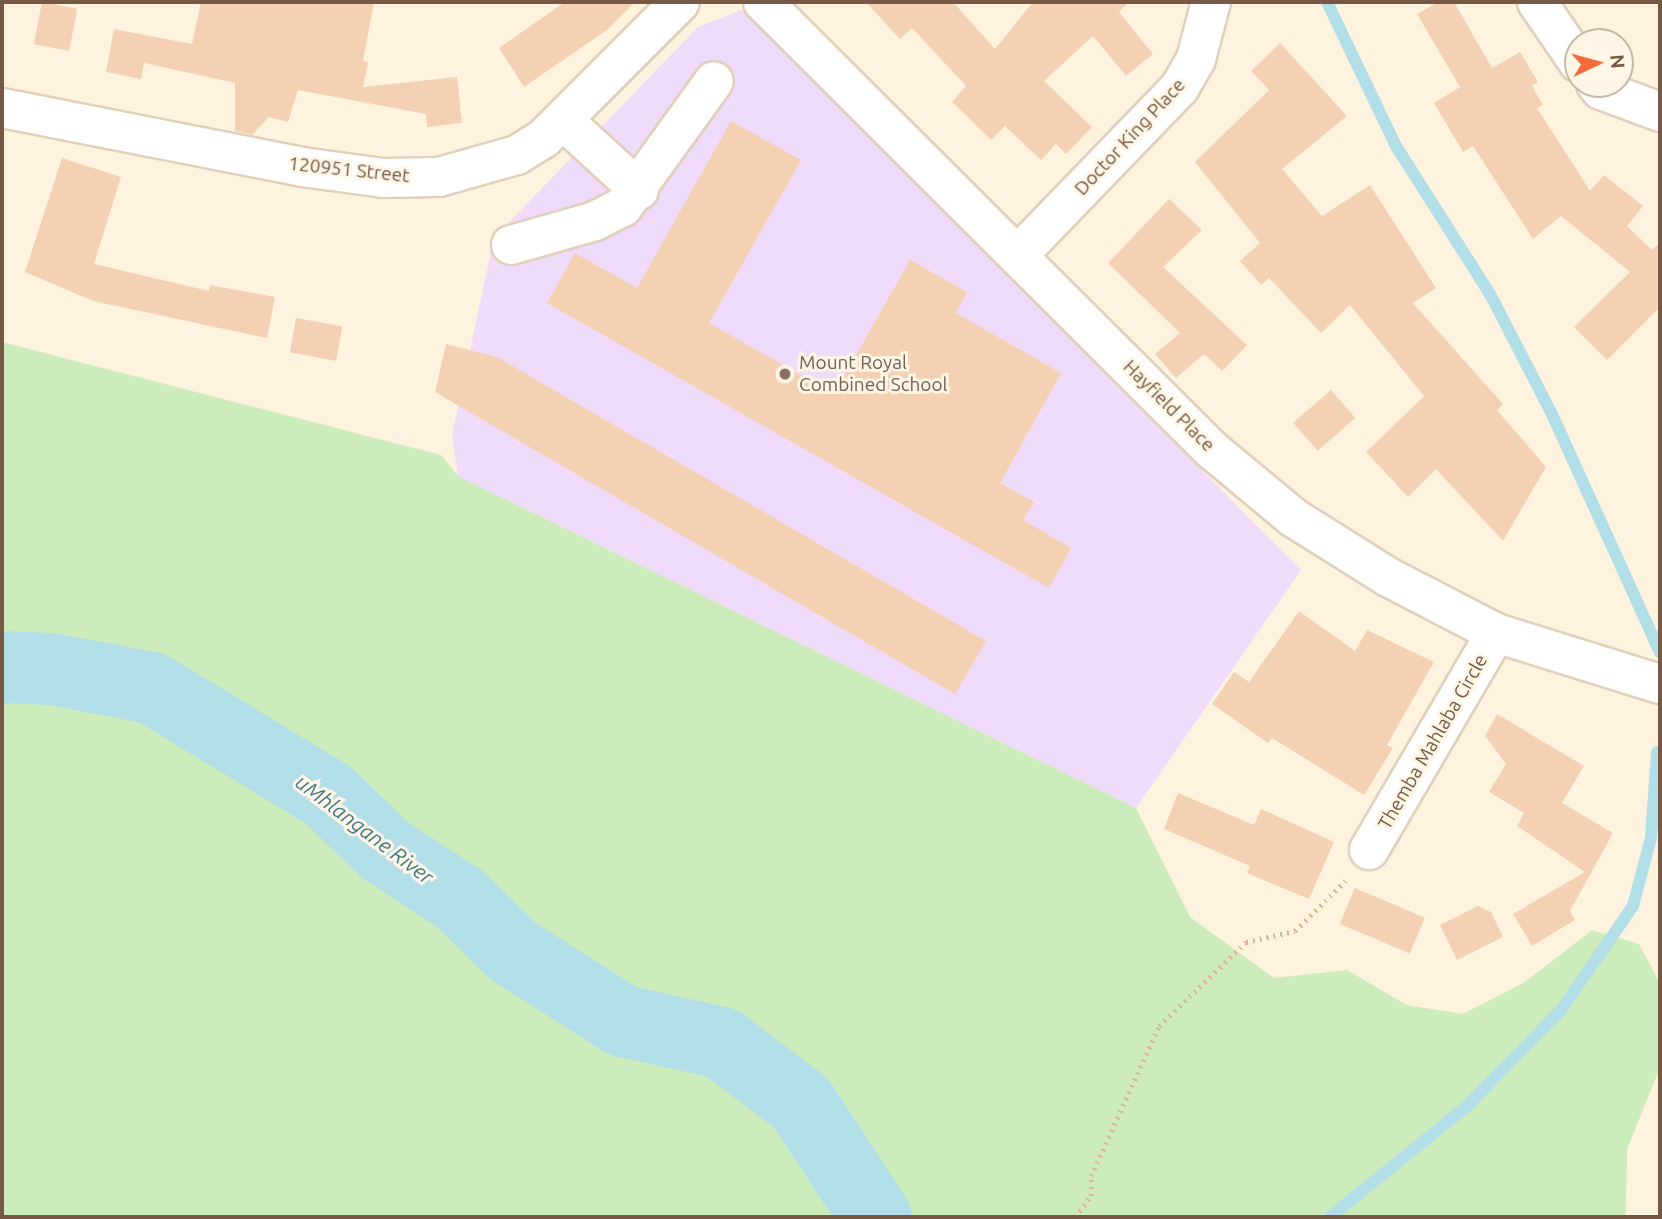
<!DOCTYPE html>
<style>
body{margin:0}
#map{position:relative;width:1662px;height:1219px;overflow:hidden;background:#fef3de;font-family:Ubuntu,sans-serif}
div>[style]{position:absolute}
.education>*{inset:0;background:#f0dbfa}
.green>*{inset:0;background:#cdecbc}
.stream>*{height:12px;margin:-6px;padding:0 6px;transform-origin:6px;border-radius:6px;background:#b2dee8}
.river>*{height:72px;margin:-36px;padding:0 36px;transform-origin:36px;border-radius:36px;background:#b2dee8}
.building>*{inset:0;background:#f5d1b4;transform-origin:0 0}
.path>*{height:4.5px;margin-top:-2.25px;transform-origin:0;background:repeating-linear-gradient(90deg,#dab497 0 2px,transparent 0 7px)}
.roads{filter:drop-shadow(2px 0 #e2cfba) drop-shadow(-2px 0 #e2cfba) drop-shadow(0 2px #e2cfba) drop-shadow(0 -2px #e2cfba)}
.minor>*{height:38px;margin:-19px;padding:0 19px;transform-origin:19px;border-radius:19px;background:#fff}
.dots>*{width:19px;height:19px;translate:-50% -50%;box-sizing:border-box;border:4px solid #fff6e6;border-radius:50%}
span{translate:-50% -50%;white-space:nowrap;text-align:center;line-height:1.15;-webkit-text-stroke:6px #fff6e6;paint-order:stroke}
.street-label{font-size:19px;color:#765845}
.education-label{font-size:19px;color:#785e54}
.left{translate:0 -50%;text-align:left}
.water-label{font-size:21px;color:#3c7a8b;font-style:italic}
.frame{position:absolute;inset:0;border:4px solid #765845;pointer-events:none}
.north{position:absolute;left:1564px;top:28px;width:70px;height:70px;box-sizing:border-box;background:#fff6e6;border:2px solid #c8b7a6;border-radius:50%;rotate:85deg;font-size:19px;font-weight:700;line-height:28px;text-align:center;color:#765845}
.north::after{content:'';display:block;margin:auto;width:24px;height:32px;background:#f26b39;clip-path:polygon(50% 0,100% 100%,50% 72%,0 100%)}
</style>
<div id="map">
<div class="education">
<div style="clip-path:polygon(744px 9px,1301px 570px,1136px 808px,458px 476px,452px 435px,494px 238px,698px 27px)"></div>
</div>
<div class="green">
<div style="clip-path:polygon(2px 342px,441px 455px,458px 476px,1136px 808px,1190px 917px,1274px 978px,1347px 970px,1407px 1005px,1463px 1014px,1525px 982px,1592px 930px,1639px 944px,1660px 983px,1660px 1068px,1627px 1149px,1626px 1217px,2px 1217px)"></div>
</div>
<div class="stream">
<div style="left:1327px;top:2px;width:160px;rotate:64.4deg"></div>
<div style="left:1396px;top:146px;width:175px;rotate:57.6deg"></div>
<div style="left:1490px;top:294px;width:133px;rotate:62.7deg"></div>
<div style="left:1551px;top:412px;width:264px;rotate:65.6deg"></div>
<div style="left:1330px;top:1217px;width:176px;rotate:-39deg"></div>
<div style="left:1467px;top:1106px;width:134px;rotate:-45.6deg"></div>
<div style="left:1561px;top:1010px;width:126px;rotate:-55.3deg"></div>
<div style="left:1633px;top:906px;width:70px;rotate:-75.2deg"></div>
<div style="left:1651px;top:838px;width:86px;rotate:-86deg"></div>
</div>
<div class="river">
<div style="left:2px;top:667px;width:50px;rotate:2.3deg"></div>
<div style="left:52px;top:669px;width:102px;rotate:10.8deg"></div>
<div style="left:152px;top:688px;width:206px;rotate:31.3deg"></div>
<div style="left:328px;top:795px;width:79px;rotate:44deg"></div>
<div style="left:385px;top:850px;width:90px;rotate:33.2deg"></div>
<div style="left:460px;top:899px;width:74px;rotate:44.5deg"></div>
<div style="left:513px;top:951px;width:130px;rotate:32.5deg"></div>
<div style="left:623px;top:1021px;width:101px;rotate:12.5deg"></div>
<div style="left:722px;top:1043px;width:99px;rotate:37.2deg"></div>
<div style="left:801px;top:1103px;width:136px;rotate:56.7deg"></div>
</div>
<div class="building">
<div style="left:42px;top:2px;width:36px;height:43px;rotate:11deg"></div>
<div style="clip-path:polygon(201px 2px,374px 2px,363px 61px,368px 62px,363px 87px,457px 77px,462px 123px,427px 127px,426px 114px,298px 90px,288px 122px,269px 117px,252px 135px,235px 131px,235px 83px,144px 63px,141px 79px,106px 72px,114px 29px,192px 44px)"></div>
<div style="clip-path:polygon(565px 2px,635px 2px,607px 30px,524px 87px,499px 48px)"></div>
<div style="clip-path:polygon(866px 2px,953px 2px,995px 49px,1033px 2px,1129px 2px,1119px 12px,1153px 54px,1126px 76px,1093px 36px,1044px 81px,1092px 127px,1066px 154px,1056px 144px,1041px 160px,1005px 126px,991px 140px,952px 102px,966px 86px,912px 28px,900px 39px)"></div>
<div style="clip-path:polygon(1438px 2px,1454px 2px,1492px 68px,1520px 52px,1538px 82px,1532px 86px,1543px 105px,1537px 108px,1590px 191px,1604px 175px,1643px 206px,1627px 226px,1652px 250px,1660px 242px,1660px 307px,1607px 360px,1574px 327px,1630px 272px,1561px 216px,1533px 239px,1473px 146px,1463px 152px,1434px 103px,1460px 87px,1417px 14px)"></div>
<div style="clip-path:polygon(1280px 43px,1347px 116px,1282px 169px,1322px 216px,1370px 185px,1436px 288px,1413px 303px,1503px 404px,1497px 410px,1546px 467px,1503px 541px,1436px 469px,1408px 497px,1366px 452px,1424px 396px,1350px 305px,1321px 333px,1269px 278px,1261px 285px,1240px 261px,1260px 243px,1195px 162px,1269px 90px,1251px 71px)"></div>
<div style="clip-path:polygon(731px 121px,801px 160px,709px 323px,834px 394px,910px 260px,967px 292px,956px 313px,1061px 373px,1000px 483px,1034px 502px,1023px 520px,1071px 548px,1049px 588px,547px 303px,575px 253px,637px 288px)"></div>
<div style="clip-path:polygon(62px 158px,121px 177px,94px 264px,209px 291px,210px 285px,275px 297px,267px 338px,93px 301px,25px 272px)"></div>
<div style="clip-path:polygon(1169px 199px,1202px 230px,1163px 267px,1247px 345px,1222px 371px,1204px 354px,1176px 378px,1155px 354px,1180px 333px,1108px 263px)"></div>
<div style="left:296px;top:318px;width:47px;height:35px;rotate:10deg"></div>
<div style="clip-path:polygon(446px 344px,497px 357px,986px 641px,955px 694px,435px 392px)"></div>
<div style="left:1331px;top:390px;width:37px;height:50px;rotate:49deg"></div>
<div style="clip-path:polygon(1299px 611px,1355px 651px,1367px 630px,1434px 662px,1387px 745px,1393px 748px,1364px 795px,1272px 738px,1268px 743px,1212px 704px,1234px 672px,1249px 682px)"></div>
<div style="clip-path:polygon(1497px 714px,1584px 766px,1562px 803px,1613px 833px,1570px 911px,1575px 920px,1532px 946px,1513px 914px,1585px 872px,1517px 826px,1524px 813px,1489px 792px,1506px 764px,1485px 736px)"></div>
<div style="clip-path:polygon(1178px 793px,1254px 825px,1261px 809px,1334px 842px,1309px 899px,1247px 873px,1250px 866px,1164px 829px)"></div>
<div style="left:1355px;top:888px;width:76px;height:39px;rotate:23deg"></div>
<div style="clip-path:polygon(1478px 906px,1491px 912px,1503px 937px,1457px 960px,1440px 925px)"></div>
</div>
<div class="path">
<div style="left:1075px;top:1217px;width:26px;rotate:-53deg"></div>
<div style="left:1091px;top:1196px;width:20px;rotate:-90deg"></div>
<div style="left:1091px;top:1176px;width:165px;rotate:-65.6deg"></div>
<div style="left:1159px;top:1026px;width:121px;rotate:-44deg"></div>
<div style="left:1246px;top:942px;width:50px;rotate:-12.7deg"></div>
<div style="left:1295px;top:931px;width:71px;rotate:-45deg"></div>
</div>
<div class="roads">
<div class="minor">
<div style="left:763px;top:2px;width:634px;rotate:44.94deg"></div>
<div style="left:1212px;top:450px;width:107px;rotate:39.7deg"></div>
<div style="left:1294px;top:518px;width:111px;rotate:32.1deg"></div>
<div style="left:1388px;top:577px;width:122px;rotate:27.4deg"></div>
<div style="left:1496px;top:633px;width:172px;rotate:17.3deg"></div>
<div style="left:1537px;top:2px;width:73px;rotate:55.7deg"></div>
<div style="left:1596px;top:84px;width:8px;rotate:50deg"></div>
<div style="left:1601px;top:90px;width:63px;rotate:20.4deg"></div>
<div style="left:2px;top:108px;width:306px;rotate:11.1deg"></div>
<div style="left:302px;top:167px;width:82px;rotate:7.7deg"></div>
<div style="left:383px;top:178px;width:56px;rotate:-1deg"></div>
<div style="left:439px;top:177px;width:81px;rotate:-15.8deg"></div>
<div style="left:517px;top:155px;width:32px;rotate:-32deg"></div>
<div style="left:544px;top:138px;width:192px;rotate:-45deg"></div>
<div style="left:564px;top:121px;width:102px;rotate:42.6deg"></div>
<div style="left:511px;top:245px;width:87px;rotate:-15.9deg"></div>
<div style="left:595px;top:221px;width:31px;rotate:-27deg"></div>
<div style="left:623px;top:207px;width:155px;rotate:-54.2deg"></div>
<div style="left:1019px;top:254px;width:232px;rotate:-46deg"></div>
<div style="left:1180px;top:87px;width:32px;rotate:-60deg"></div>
<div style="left:1196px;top:59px;width:59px;rotate:-75.3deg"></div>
<div style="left:1369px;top:850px;width:251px;rotate:-59.7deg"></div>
</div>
</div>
<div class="dots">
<div style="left:785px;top:374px;background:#8d6e63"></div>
</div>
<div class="street-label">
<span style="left:1130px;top:137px;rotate:-47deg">Doctor King Place</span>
<span style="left:349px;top:170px;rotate:6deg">120951 Street</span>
<span style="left:1169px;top:406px;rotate:45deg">Hayfield Place</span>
<span style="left:1433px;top:742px;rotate:-60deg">Themba Mahlaba Circle</span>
</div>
<div class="education-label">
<span class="left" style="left:799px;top:374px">Mount Royal<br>Combined School</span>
</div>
<div class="water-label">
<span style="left:365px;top:829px;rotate:37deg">uMhlangane River</span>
</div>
<div class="frame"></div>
<div class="north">N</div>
</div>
